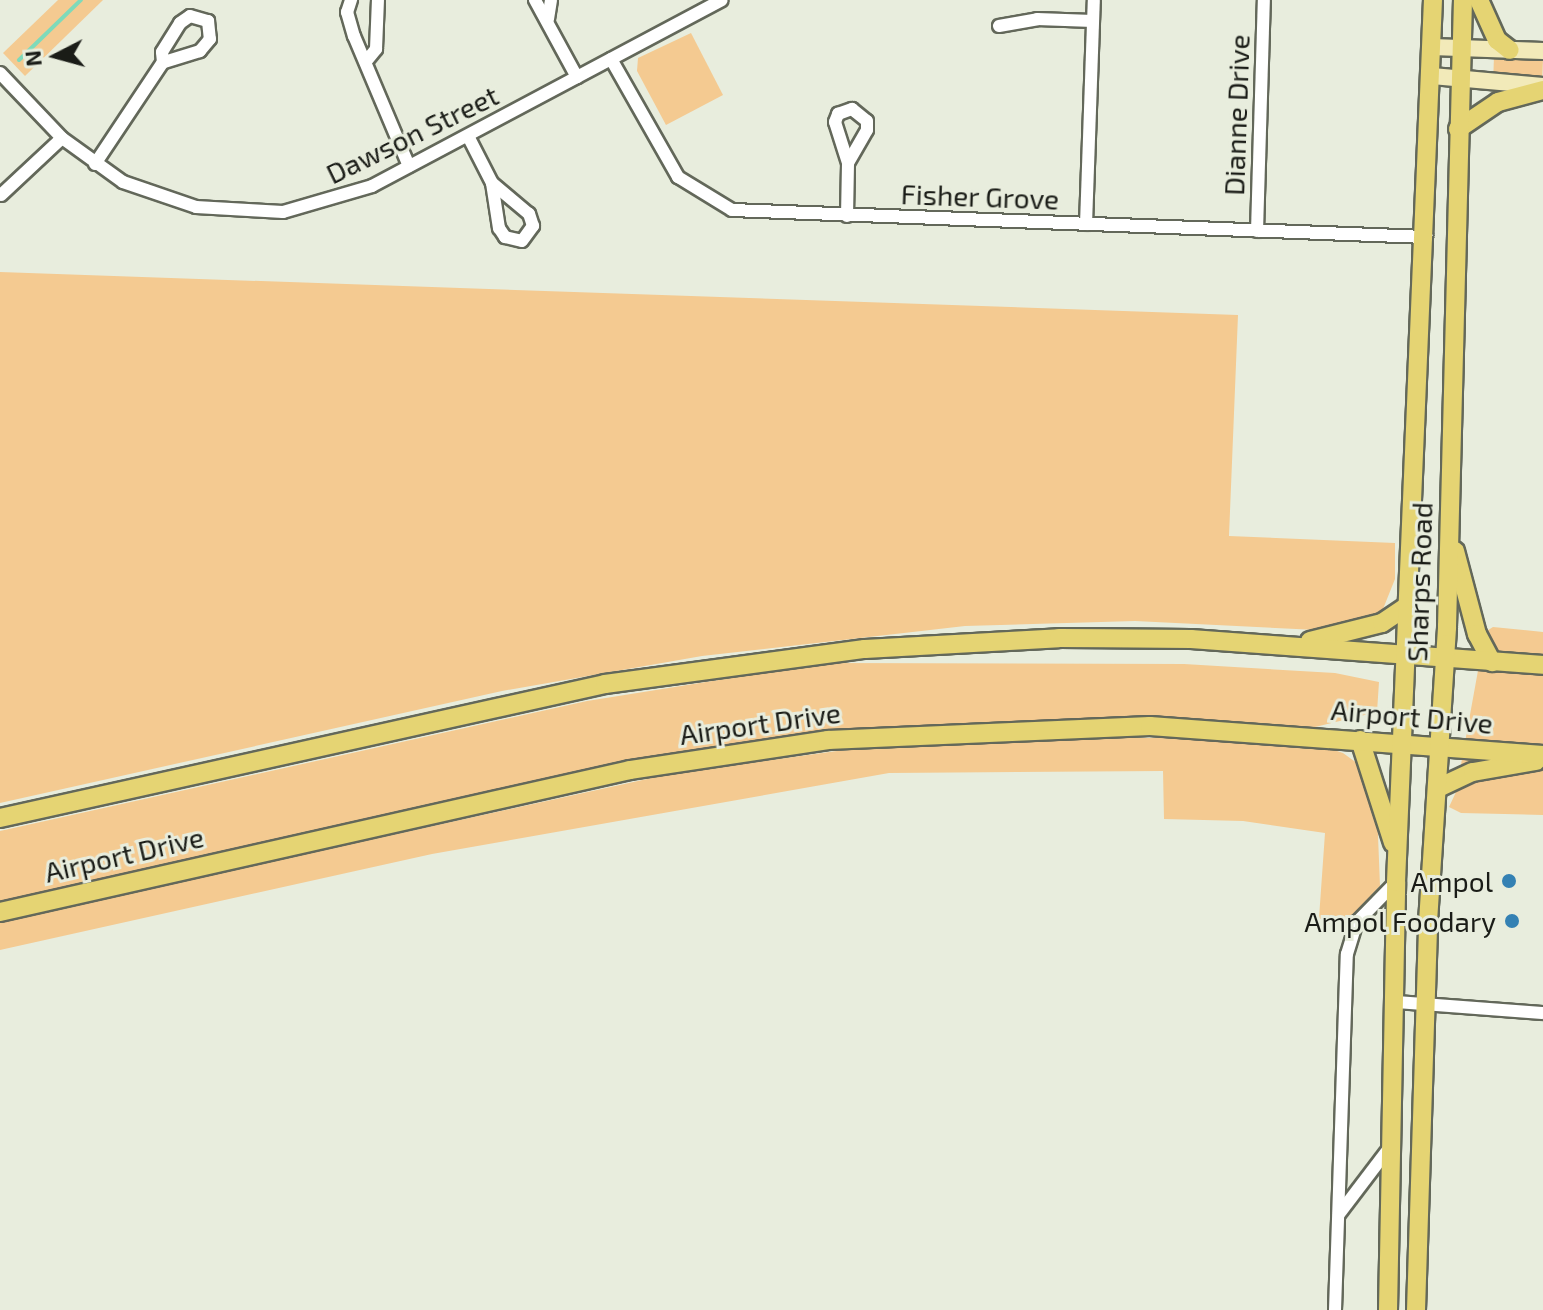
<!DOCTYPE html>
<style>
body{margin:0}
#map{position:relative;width:1543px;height:1310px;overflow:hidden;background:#e8eddd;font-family:"Exo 2",sans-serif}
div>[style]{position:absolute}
.green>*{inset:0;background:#f4ca91;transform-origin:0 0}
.stream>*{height:4px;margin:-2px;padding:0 2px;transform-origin:2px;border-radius:2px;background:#7edaba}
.roads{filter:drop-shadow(2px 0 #63685a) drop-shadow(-2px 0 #63685a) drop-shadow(0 2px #63685a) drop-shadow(0 -2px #63685a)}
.street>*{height:12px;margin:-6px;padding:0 6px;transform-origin:6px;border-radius:6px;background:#fff}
.secondary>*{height:16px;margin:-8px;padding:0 8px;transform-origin:8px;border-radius:8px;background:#f2eab9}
.primary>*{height:18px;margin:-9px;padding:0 9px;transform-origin:9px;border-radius:9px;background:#e5d473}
.dots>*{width:22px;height:22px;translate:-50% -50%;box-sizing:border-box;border:4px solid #e8eddd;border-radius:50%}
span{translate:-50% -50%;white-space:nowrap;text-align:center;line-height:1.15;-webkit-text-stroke:6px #e8eddd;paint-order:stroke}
.street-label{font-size:28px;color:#1a1c17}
.poi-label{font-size:28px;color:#1a1c17}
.right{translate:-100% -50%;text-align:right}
.north{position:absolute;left:16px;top:16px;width:80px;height:80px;-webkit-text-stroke:6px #e8eddd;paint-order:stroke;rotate:264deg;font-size:22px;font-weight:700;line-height:32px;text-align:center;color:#1a1c17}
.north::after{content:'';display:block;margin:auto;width:28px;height:36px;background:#1a1c17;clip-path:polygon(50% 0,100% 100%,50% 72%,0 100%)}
</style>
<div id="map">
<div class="green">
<div style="clip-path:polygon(58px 0,103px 0,25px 76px,3px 53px)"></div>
<div style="clip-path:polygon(691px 33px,723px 95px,666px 125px,637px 71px,638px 58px)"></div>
<div style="left:1494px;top:56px;width:49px;height:22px;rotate:2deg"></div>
<div style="clip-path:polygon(0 272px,1238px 315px,1229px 536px,1395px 543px,1395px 579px,1383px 609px,1362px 623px,1317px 630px,1135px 621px,965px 626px,702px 656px,502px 691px,0 803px)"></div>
<div style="clip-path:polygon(1493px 627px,1543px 632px,1543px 815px,1461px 813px,1449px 807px,1456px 792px,1485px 632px)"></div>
<div style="clip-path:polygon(826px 663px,1184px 664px,1335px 673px,1379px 682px,1377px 712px,1315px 727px,1065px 719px,837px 732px,0 903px,0 831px,587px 701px)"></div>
<div style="clip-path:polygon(991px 738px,1169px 738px,1325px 747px,1343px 753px,1361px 766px,1377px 810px,1380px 886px,1356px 912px,1333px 926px,1319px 918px,1325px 833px,1243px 821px,1164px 819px,1163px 771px,889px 773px,432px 854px,0 950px,0 921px,670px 774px,837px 751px)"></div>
</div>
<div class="stream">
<div style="left:19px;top:60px;width:86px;rotate:-44.1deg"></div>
</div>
<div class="roads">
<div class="street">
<div style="left:351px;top:0;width:13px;rotate:108deg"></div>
<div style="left:347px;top:12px;width:25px;rotate:74deg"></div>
<div style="left:354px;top:36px;width:141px;rotate:67.1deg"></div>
<div style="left:535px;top:0;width:88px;rotate:61.4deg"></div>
<div style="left:548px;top:19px;width:19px;rotate:-81deg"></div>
<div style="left:999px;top:26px;width:39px;rotate:-10deg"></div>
<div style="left:1037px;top:19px;width:56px;rotate:2deg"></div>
<div style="left:368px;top:59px;width:13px;rotate:-51deg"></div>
<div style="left:376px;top:49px;width:49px;rotate:-87.7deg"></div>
<div style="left:611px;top:59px;width:136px;rotate:60.4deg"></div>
<div style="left:678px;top:177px;width:63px;rotate:31.4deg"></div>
<div style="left:732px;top:210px;width:695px;rotate:2.23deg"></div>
<div style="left:0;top:73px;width:90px;rotate:46.4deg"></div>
<div style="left:62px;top:138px;width:75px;rotate:35.8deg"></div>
<div style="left:123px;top:182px;width:77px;rotate:18.9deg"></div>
<div style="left:196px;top:207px;width:87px;rotate:3.3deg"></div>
<div style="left:283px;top:212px;width:93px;rotate:-16.3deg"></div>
<div style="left:372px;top:186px;width:396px;rotate:-28deg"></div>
<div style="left:468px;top:136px;width:53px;rotate:62.9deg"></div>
<div style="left:492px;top:183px;width:46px;rotate:81.2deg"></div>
<div style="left:499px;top:228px;width:11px;rotate:56deg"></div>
<div style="left:505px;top:237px;width:17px;rotate:13deg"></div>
<div style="left:522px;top:241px;width:19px;rotate:-54deg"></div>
<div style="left:533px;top:226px;width:13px;rotate:-108deg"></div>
<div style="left:529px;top:214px;width:48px;rotate:-140deg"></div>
<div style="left:95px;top:164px;width:123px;rotate:-56.3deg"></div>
<div style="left:163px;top:62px;width:10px;rotate:-96deg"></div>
<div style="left:162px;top:52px;width:34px;rotate:-58deg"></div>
<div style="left:180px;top:23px;width:12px;rotate:-35deg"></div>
<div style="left:190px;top:16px;width:19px;rotate:16deg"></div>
<div style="left:208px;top:21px;width:18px;rotate:84deg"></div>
<div style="left:210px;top:39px;width:16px;rotate:130deg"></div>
<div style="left:200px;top:51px;width:39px;rotate:163deg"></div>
<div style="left:1px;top:195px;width:83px;rotate:-43.1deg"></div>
<div style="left:847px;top:216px;width:53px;rotate:-88.9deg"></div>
<div style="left:848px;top:163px;width:43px;rotate:-107.6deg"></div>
<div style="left:835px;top:122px;width:9px;rotate:-69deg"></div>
<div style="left:838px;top:114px;width:15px;rotate:-20deg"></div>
<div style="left:852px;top:109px;width:19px;rotate:39deg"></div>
<div style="left:867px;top:121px;width:9px;rotate:90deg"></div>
<div style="left:867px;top:130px;width:38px;rotate:120deg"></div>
<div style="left:1086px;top:224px;width:224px;rotate:-88deg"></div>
<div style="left:1257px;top:231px;width:231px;rotate:-88.3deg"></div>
<div style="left:1396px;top:1002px;width:147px;rotate:4.3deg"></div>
<div style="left:1339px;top:1214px;width:89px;rotate:-52.7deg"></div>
<div style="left:1335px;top:1310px;width:356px;rotate:-88.1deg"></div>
<div style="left:1347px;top:954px;width:34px;rotate:-73deg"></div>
<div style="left:1357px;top:922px;width:56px;rotate:-45.7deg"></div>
</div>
<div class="secondary">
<div style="left:1432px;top:47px;width:111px;rotate:2.1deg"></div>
<div style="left:1432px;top:76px;width:111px;rotate:5.1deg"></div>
</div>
<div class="primary">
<div style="left:1479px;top:0;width:44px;rotate:65.8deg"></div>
<div style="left:1497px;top:40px;width:16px;rotate:38deg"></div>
<div style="left:1458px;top:129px;width:48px;rotate:-34deg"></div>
<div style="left:1498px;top:102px;width:47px;rotate:-14.9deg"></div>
<div style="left:1455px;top:551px;width:86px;rotate:75.2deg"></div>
<div style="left:1477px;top:634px;width:32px;rotate:62deg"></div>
<div style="left:1310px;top:641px;width:74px;rotate:-14deg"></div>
<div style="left:1382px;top:623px;width:30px;rotate:-34deg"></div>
<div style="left:1360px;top:740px;width:108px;rotate:72.2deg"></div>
<div style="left:1438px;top:788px;width:38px;rotate:-25deg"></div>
<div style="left:1473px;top:772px;width:64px;rotate:-9.9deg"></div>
<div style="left:0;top:818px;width:620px;rotate:-12.49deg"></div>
<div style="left:605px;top:684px;width:262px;rotate:-7.7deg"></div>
<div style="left:865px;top:649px;width:194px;rotate:-3.2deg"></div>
<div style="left:1059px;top:638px;width:132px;rotate:0.4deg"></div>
<div style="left:1191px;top:639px;width:353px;rotate:4.2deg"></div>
<div style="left:0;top:912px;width:646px;rotate:-12.7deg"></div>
<div style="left:630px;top:770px;width:200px;rotate:-8.6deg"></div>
<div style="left:828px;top:740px;width:322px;rotate:-2.5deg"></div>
<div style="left:1150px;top:726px;width:394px;rotate:4.2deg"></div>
<div style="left:1388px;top:1310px;width:428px;rotate:-88.9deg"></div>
<div style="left:1396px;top:882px;width:883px;rotate:-87.6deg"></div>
<div style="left:1416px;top:1310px;width:388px;rotate:-88.2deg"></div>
<div style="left:1428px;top:922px;width:296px;rotate:-86.3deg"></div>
<div style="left:1447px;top:627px;width:627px;rotate:-88.54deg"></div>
</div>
</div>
<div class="dots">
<div style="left:1509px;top:881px;background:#3481b3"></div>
<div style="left:1512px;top:921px;background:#3481b3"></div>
</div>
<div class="street-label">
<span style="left:1236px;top:115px;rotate:-88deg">Dianne Drive</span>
<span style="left:412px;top:134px;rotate:-26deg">Dawson Street</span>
<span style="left:980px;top:196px;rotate:2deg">Fisher Grove</span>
<span style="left:1419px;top:582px;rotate:-88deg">Sharps Road</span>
<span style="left:1412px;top:716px;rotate:5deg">Airport Drive</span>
<span style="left:760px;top:723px;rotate:-8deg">Airport Drive</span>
<span style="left:124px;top:854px;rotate:-13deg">Airport Drive</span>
</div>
<div class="poi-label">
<span class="right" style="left:1493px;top:881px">Ampol</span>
<span class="right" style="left:1496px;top:921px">Ampol Foodary</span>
</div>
<div class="north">N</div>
</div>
